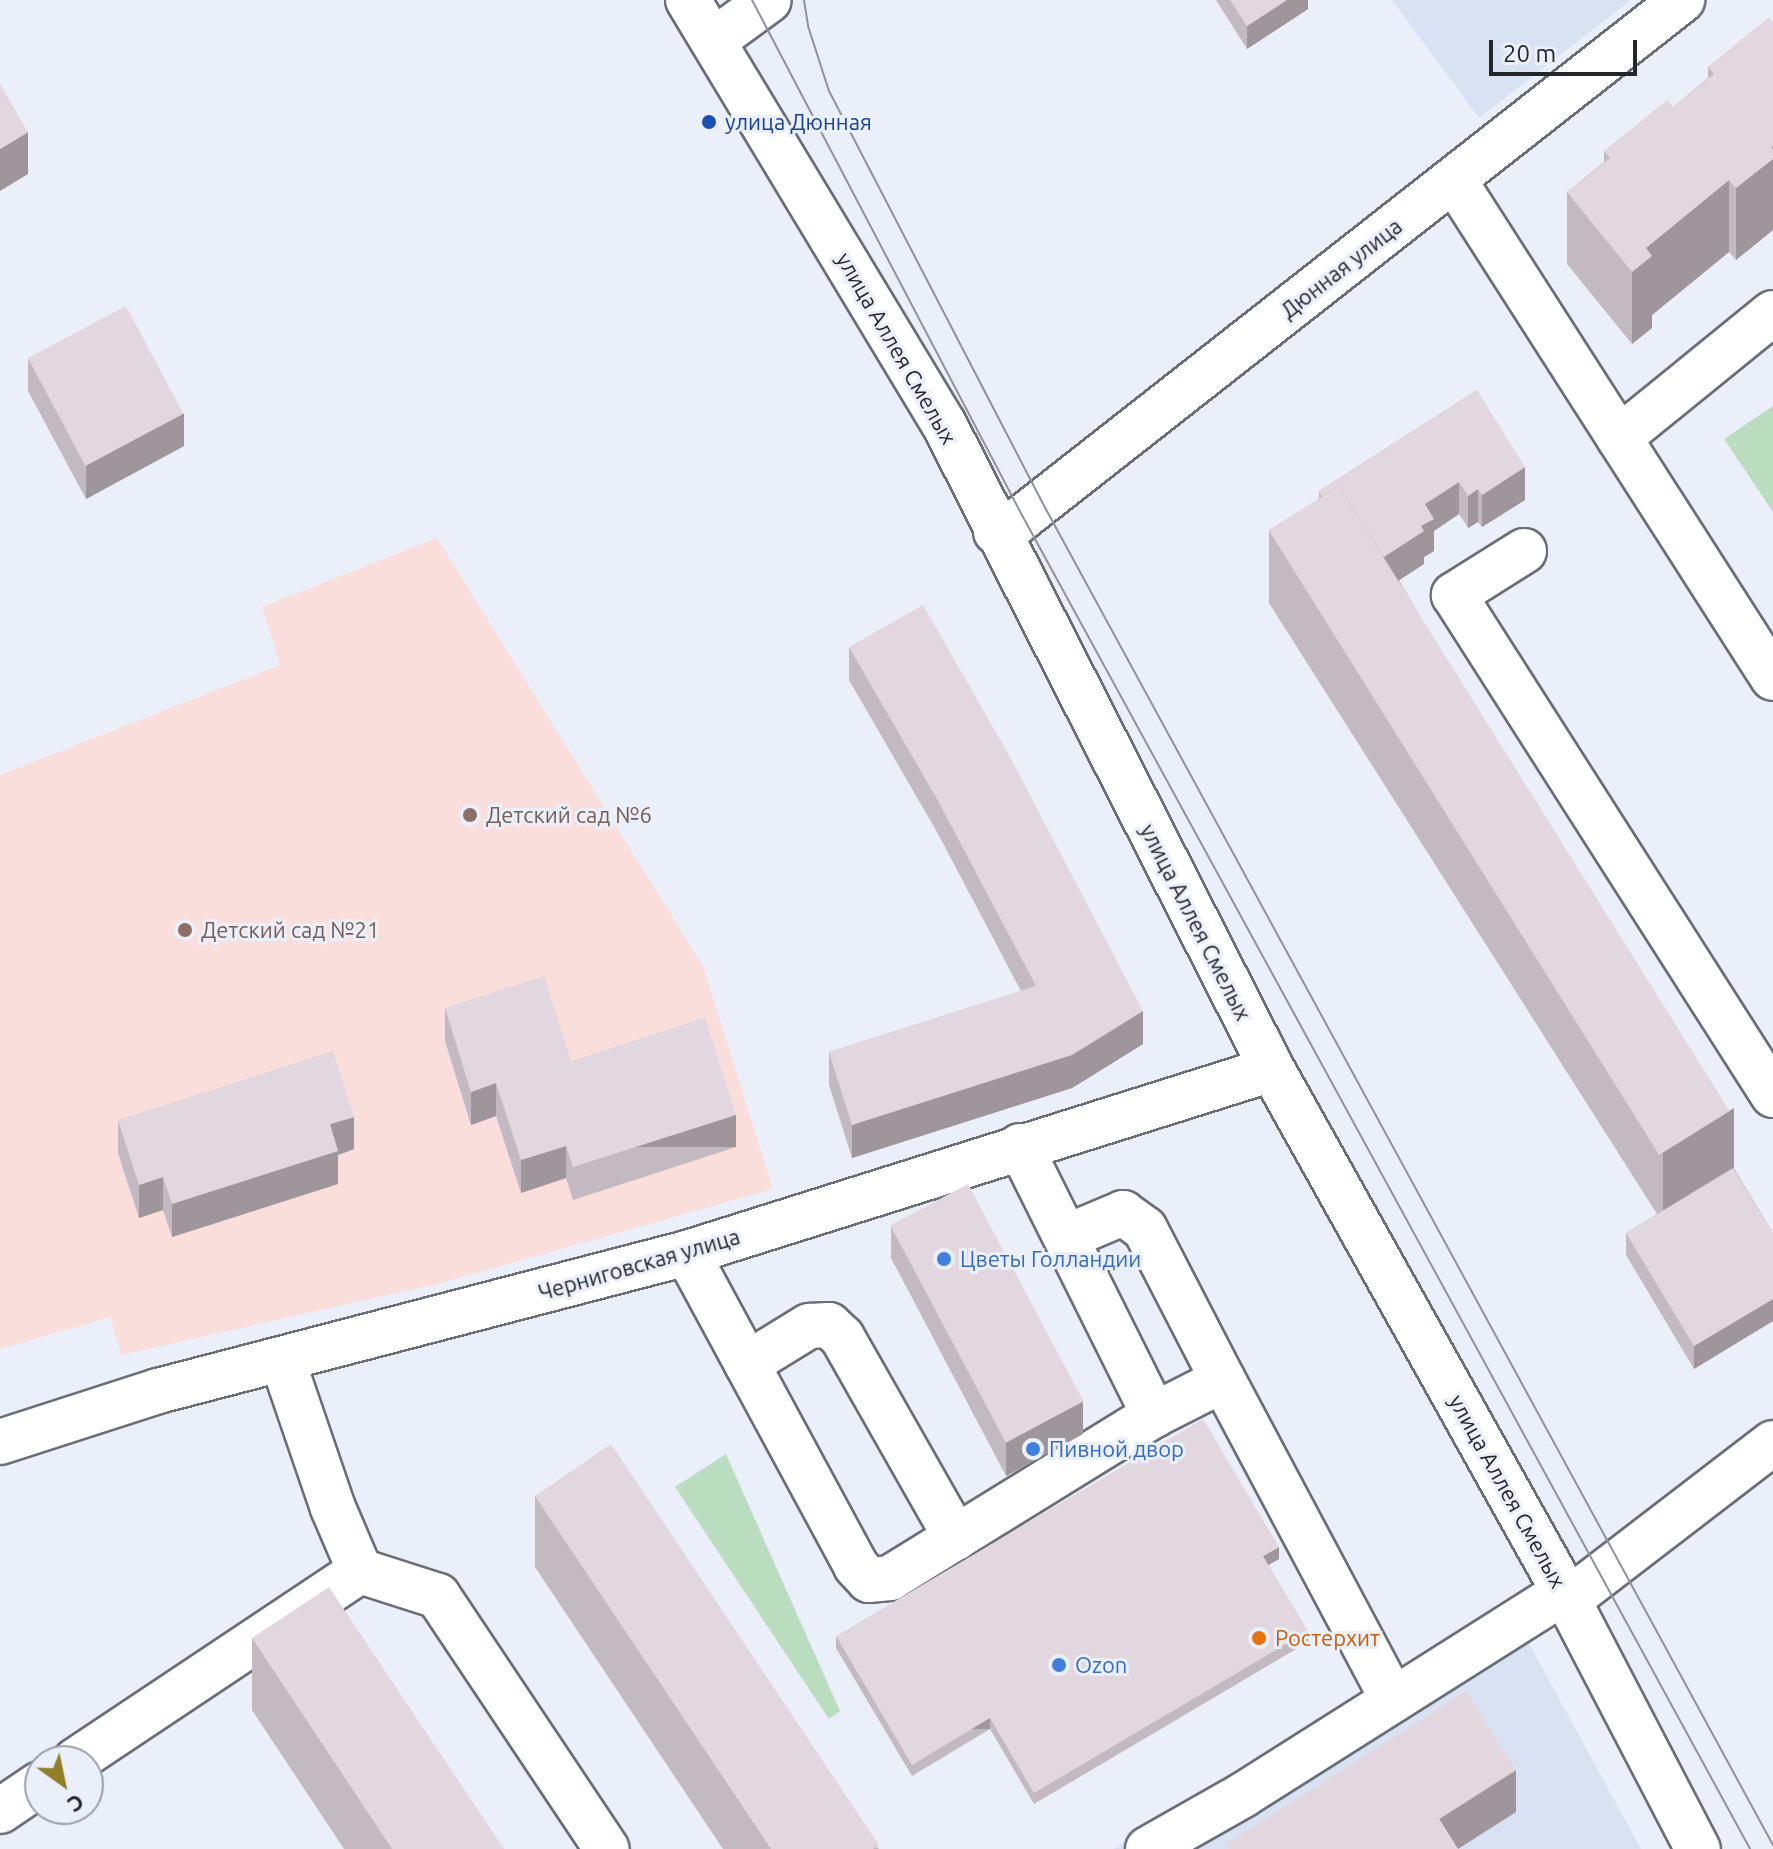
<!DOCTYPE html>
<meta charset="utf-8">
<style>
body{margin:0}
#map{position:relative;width:1773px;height:1849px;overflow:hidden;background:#eaeffa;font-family:Ubuntu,sans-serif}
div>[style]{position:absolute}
.built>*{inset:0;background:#d8e2f3}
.education>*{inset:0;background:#f9dedc}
.green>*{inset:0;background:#baddc0}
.roads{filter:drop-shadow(2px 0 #696e77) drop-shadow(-2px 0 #696e77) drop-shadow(0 2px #696e77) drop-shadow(0 -2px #696e77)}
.minor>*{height:44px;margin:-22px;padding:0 22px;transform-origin:22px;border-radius:22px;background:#fff}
.major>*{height:44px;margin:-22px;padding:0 22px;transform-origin:22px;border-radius:22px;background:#fff}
.tram>*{height:2px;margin:-1px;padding:0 1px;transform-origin:1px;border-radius:1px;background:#8e929a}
.wall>*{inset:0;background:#c3b9c0}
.shaded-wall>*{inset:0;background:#9f969c;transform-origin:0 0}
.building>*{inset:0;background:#e3d7df;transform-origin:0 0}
.dots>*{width:22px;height:22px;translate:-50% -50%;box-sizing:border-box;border:4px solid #eaeffa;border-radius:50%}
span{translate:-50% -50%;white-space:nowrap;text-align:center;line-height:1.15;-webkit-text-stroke:6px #eaeffa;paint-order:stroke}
.transit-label{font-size:22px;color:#164399}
.left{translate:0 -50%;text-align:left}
.street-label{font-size:22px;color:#24262a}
.education-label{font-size:22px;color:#785e54}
.shop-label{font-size:22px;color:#366cbe}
.food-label{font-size:22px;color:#c56008}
.north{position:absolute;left:24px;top:1745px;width:80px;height:80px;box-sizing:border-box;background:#eaeffa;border:2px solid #9b9fa7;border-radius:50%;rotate:147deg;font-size:22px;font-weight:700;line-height:32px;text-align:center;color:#24262a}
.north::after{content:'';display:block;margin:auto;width:28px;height:36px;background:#907f26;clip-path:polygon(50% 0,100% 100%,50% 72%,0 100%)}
.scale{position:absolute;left:1489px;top:40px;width:148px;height:36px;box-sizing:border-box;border:4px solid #24262a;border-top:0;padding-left:10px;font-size:24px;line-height:28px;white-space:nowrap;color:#24262a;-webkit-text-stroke:6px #eaeffa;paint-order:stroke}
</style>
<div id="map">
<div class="built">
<div style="clip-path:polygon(1392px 0,1631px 0,1479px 118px)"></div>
<div style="clip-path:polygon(1507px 1603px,1641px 1849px,1114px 1849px)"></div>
</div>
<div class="education">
<div style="clip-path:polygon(437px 538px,703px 966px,773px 1189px,441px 1283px,121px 1355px,110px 1317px,0 1349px,0 775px,280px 665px,262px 607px)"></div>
</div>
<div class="green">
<div style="clip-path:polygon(1773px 406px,1773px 512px,1724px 439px)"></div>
<div style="clip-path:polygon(726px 1454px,840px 1711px,829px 1719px,675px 1487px)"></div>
</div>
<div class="roads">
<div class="minor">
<div style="left:713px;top:41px;width:69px;rotate:-36.2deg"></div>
<div style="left:1454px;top:180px;width:591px;rotate:57.36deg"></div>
<div style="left:1619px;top:438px;width:198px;rotate:-39.1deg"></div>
<div style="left:996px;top:532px;width:11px;rotate:-10deg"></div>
<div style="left:1007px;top:530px;width:21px;rotate:-39deg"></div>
<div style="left:1023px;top:517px;width:838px;rotate:-38.11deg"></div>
<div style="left:1524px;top:551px;width:83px;rotate:147.8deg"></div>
<div style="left:1454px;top:595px;width:593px;rotate:57.46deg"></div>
<div style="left:1020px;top:1146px;width:301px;rotate:63.5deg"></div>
<div style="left:1066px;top:1237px;width:62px;rotate:-22.8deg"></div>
<div style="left:1123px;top:1213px;width:27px;rotate:36deg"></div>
<div style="left:1145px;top:1229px;width:170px;rotate:62.7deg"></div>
<div style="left:687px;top:1253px;width:356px;rotate:61.6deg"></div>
<div style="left:856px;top:1566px;width:19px;rotate:47deg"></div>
<div style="left:869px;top:1580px;width:21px;rotate:-5deg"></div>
<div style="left:890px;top:1578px;width:310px;rotate:-31.7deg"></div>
<div style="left:1154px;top:1415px;width:77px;rotate:-26.9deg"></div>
<div style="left:1223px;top:1380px;width:362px;rotate:62deg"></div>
<div style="left:282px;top:1359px;width:157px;rotate:71.1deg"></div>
<div style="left:333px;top:1508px;width:69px;rotate:66.8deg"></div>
<div style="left:360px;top:1571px;width:82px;rotate:17.8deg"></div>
<div style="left:438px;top:1596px;width:304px;rotate:56.3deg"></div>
<div style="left:747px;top:1364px;width:73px;rotate:-31.5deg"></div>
<div style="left:809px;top:1326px;width:20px;rotate:-3deg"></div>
<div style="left:829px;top:1325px;width:18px;rotate:43deg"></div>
<div style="left:842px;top:1337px;width:231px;rotate:60.4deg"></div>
<div style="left:75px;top:1761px;width:343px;rotate:-33.7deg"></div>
<div style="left:0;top:1811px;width:48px;rotate:-34deg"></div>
<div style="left:1148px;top:1849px;width:109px;rotate:-29.6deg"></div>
<div style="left:1243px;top:1795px;width:380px;rotate:-32.3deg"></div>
<div style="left:1564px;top:1592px;width:16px;rotate:-4deg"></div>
<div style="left:1580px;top:1591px;width:243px;rotate:-37.5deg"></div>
</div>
<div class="major">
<div style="left:688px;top:0;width:495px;rotate:58.9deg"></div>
<div style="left:944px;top:424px;width:724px;rotate:63.05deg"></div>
<div style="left:1272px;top:1069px;width:599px;rotate:60.82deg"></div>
<div style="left:1564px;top:1592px;width:290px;rotate:62.5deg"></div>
<div style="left:0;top:1442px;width:166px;rotate:-17.9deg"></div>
<div style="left:158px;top:1391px;width:547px;rotate:-14.62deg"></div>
<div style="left:687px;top:1253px;width:613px;rotate:-17.46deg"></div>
</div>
</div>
<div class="tram">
<div style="left:752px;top:0;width:584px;rotate:62.34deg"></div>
<div style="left:1023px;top:517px;width:1517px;rotate:61.37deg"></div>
<div style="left:804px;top:0;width:26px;rotate:81deg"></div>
<div style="left:808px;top:26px;width:68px;rotate:72.1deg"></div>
<div style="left:829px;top:91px;width:463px;rotate:62.6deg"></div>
<div style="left:1042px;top:502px;width:1529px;rotate:61.44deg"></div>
</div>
<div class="wall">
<div style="clip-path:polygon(1216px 0,1308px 0,1308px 9px,1247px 49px)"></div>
<div style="clip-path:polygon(1773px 22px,1773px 230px,1736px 260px,1729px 252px,1652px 315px,1652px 328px,1632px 344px,1567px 264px,1567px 192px,1604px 162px,1604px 151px,1673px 107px,1708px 78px,1708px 67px)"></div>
<div style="clip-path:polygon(28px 359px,184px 446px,86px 499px,28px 391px)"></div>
<div style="clip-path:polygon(1477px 390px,1525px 500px,1482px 527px,1478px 522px,1468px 528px,1459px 514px,1434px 531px,1434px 551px,1424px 557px,1424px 564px,1399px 580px,1734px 1168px,1773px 1233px,1773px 1321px,1694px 1369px,1626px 1255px,1626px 1233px,1657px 1214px,1269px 603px,1269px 531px,1319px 499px,1319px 491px)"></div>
<div style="clip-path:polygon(849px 647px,1143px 1044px,1072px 1088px,852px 1158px,829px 1085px,829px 1052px,1021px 991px,937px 832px,849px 680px)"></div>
<div style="clip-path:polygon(445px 1008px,736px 1147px,573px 1200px,566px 1178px,521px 1193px,496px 1116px,471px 1125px,445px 1041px)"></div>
<div style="clip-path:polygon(118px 1120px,354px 1149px,338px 1155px,338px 1184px,172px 1237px,163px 1210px,139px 1218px,118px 1153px)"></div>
<div style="clip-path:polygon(891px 1226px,1083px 1434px,1006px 1476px,891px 1258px)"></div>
<div style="clip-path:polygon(535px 1496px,879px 1849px,723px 1849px,535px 1567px)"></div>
<div style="clip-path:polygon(1279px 1559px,1268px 1565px,1308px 1642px,1034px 1804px,990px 1729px,912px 1776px,836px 1648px,836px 1636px)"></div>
<div style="clip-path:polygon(252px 1638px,504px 1849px,344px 1849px,252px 1710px)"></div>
</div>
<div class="shaded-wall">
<div style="clip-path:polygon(1287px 0,1308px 0,1308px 9px,1247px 49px,1247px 26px)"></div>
<div style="clip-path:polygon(28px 132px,28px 174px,0 191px,0 149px)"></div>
<div style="clip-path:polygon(1773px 146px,1773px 230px,1736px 260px,1736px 188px)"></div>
<div style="clip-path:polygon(1729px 180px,1729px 252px,1652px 315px,1652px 328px,1632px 344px,1632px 272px,1646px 248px)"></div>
<div style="clip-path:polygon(184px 413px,184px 446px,86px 499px,86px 466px)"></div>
<div style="clip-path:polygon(1525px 467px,1525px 500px,1482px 527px,1482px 495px)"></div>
<div style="clip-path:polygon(1459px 482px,1459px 514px,1434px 531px,1434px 551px,1424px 557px,1424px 564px,1367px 601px,1367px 568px,1421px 526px,1425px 504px)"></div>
<div style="clip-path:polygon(1478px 489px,1478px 522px,1468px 528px,1468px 496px)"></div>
<div style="clip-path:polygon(1143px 1011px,1143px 1044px,1072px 1088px,852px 1158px,852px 1125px)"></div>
<div style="clip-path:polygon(496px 1083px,496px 1116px,471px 1125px,471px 1092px)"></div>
<div style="clip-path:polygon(1734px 1108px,1734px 1179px,1663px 1224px,1663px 1152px)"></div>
<div style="left:736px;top:1115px;width:32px;height:171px;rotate:90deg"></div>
<div style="clip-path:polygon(354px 1117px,354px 1149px,338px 1155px,338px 1184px,172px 1237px,172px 1204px,330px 1124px)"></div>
<div style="clip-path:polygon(566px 1146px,566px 1178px,521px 1193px,521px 1160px)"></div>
<div style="clip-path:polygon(163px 1177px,163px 1210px,139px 1218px,139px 1185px)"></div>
<div style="clip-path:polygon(1773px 1299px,1773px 1321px,1694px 1369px,1694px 1346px)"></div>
<div style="clip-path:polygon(1083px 1401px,1083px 1434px,1006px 1476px,1006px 1443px)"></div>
<div style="clip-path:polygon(1279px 1547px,1279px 1559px,1263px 1568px,1263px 1556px)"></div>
<div style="left:1308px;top:1631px;width:11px;height:318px;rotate:90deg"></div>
<div style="left:990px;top:1718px;width:11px;height:91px;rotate:90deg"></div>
<div style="clip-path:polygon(1516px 1770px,1516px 1812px,1458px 1849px,1439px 1819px)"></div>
</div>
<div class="building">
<div style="clip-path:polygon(1230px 0,1287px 0,1247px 26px)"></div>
<div style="clip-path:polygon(1769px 17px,1773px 22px,1773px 146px,1771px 147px,1773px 149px,1773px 159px,1736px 188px,1729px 180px,1646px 248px,1652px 256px,1632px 272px,1567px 192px,1610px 158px,1604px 151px,1667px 100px,1673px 107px,1714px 74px,1708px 67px)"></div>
<div style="clip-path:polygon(0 84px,28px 132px,0 149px)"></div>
<div style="left:126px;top:306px;width:122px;height:111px;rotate:62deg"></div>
<div style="clip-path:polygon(1477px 390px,1525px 467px,1482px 495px,1478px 489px,1468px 496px,1459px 482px,1425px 504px,1434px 519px,1421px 526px,1424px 531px,1384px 557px,1339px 486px,1322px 497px,1319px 491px)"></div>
<div style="left:1339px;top:486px;width:737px;height:83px;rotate:58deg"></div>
<div style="clip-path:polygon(923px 605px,1010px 757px,1143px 1011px,1072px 1055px,852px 1125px,829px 1052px,1036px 986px,937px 799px,849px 647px)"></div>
<div style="clip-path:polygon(544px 976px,571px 1061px,705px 1018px,736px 1115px,573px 1167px,566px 1146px,521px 1160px,496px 1083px,471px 1092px,445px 1008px)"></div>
<div style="clip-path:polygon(333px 1051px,354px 1117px,330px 1124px,338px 1151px,172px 1204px,163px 1177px,139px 1185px,118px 1120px)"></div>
<div style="clip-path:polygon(1733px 1168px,1773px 1233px,1773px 1299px,1694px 1346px,1626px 1233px)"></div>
<div style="left:968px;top:1184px;width:246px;height:88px;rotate:62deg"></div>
<div style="clip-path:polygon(1203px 1419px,1279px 1547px,1263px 1556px,1308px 1631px,1034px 1793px,990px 1718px,912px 1765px,836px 1636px)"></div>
<div style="clip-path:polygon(611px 1444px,879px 1845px,873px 1849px,771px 1849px,535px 1496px)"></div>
<div style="clip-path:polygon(329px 1587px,504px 1849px,392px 1849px,252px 1638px)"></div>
<div style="clip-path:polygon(1466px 1691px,1516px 1770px,1439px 1819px,1458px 1849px,1230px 1849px,1226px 1844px)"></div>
</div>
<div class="dots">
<div style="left:709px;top:122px;background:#1a4fb4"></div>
<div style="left:470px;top:815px;background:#8d6e63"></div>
<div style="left:185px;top:930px;background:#8d6e63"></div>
<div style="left:944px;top:1259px;background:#3f7fe0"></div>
<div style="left:1033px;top:1449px;background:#3f7fe0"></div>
<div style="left:1259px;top:1638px;background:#e8710a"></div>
<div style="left:1059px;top:1665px;background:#3f7fe0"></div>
</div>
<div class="transit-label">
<span class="left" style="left:725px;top:122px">улица Дюнная</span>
</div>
<div class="street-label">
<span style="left:1341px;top:268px;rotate:-38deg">Дюнная улица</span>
<span style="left:897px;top:348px;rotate:60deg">улица Аллея Смелых</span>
<span style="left:1196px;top:922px;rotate:63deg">улица Аллея Смелых</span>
<span style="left:639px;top:1264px;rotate:-16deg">Черниговская улица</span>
<span style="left:1508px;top:1491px;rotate:61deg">улица Аллея Смелых</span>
</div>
<div class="education-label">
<span class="left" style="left:486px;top:815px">Детский сад №6</span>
<span class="left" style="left:201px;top:930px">Детский сад №21</span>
</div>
<div class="shop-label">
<span class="left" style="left:960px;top:1259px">Цветы Голландии</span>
<span class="left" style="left:1049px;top:1449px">Пивной двор</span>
<span class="left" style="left:1075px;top:1665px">Ozon</span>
</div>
<div class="food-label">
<span class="left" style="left:1275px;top:1638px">Ростерхит</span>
</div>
<div class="north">С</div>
<div class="scale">20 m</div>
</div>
